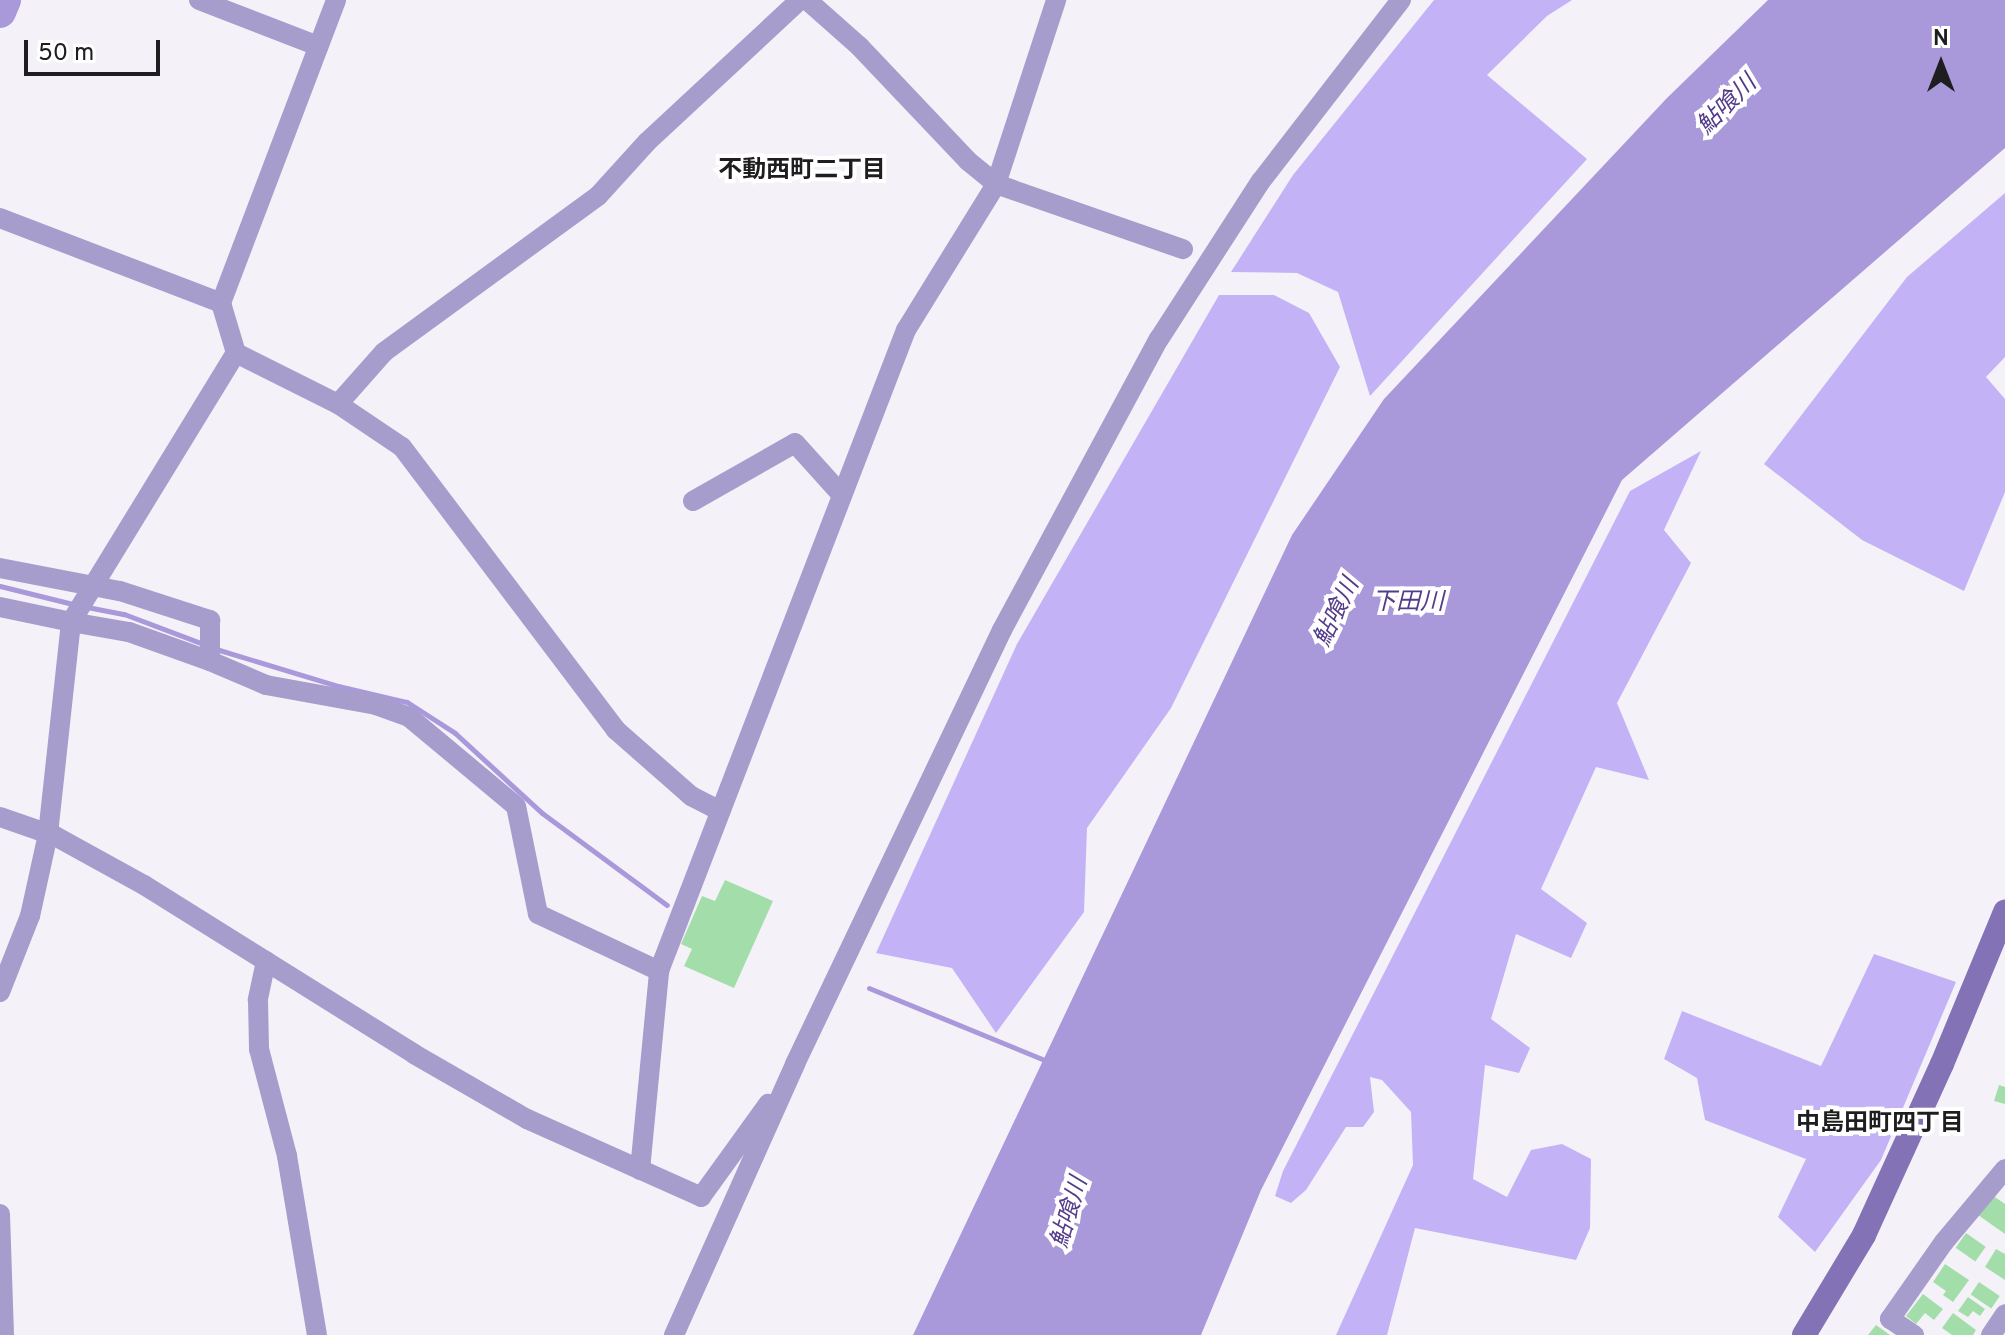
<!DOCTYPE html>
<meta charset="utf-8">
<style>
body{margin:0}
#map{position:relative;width:2005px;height:1335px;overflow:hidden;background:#f4f2f8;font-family:Overpass,"Noto Sans JP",sans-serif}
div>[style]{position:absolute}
.forest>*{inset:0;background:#c3b3f6}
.water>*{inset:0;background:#a999da}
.stream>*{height:5px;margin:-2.5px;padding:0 2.5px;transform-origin:2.5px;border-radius:2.5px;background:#a999da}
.river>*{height:32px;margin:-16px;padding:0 16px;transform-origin:16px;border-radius:16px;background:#a999da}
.building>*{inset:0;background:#a3deaa;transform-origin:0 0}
.street>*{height:20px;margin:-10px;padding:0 10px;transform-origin:10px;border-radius:10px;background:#a79dcd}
.secondary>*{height:24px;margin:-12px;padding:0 12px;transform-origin:12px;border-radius:12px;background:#8472b7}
span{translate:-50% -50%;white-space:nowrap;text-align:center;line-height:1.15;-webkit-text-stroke:8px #fff;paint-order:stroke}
.water-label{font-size:24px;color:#543c89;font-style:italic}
.neighbourhood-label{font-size:24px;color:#1e1e20;font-weight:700}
.north{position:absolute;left:1901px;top:24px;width:80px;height:80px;-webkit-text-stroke:6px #fff;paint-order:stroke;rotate:0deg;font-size:22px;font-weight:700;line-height:32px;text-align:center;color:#1e1e20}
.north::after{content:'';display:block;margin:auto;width:28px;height:36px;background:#1e1e20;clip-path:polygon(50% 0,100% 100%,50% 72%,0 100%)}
.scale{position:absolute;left:24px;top:40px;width:136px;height:36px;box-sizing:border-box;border:4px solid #1e1e20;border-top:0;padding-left:10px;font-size:24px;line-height:28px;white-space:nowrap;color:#1e1e20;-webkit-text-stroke:6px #fff;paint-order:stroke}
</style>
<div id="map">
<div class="forest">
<div style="clip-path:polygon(1434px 0,1572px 0,1547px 16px,1487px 75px,1587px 159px,1370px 396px,1338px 292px,1297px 273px,1231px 272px,1293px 175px)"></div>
<div style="clip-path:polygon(2005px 193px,2005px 357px,1986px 377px,2005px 399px,2005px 492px,1964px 591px,1862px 540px,1764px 464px,1907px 277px)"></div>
<div style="clip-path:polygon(1219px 295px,1274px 295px,1309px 313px,1340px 367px,1171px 708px,1087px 828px,1084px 912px,996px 1033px,952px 968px,876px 953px,1017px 644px)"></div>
<div style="clip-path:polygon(1701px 451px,1664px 530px,1691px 563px,1617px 703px,1649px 780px,1596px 767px,1541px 889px,1587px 923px,1571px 958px,1516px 934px,1491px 1019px,1530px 1048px,1519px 1073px,1485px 1065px,1473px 1179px,1507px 1197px,1531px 1150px,1562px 1144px,1591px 1159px,1590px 1228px,1576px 1260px,1415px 1228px,1387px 1335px,1336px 1335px,1413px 1165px,1411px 1112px,1382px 1080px,1370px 1077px,1374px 1112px,1363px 1127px,1346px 1127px,1306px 1190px,1291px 1203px,1275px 1196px,1283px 1171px,1630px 491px)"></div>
<div style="clip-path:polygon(1874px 954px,1956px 982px,1881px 1160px,1815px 1252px,1778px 1217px,1806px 1159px,1705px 1120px,1697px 1078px,1664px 1059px,1682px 1011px,1821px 1066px)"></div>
</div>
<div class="water">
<div style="clip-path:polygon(1768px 0,2005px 0,2005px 148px,1622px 480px,1261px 1190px,1201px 1335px,913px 1335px,1292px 535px,1384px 399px,1667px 98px)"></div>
</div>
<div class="stream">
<div style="left:0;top:586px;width:79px;rotate:13.9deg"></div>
<div style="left:87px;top:607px;width:38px;rotate:11deg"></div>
<div style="left:124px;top:614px;width:88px;rotate:20.7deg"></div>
<div style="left:216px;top:649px;width:127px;rotate:16.9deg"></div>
<div style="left:338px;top:686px;width:71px;rotate:13.1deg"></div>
<div style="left:407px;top:702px;width:57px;rotate:32.9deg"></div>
<div style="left:455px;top:733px;width:118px;rotate:42.6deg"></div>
<div style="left:542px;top:813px;width:155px;rotate:36.4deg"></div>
<div style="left:869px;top:988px;width:195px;rotate:22.3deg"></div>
</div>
<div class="river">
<div style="left:0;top:12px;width:13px;rotate:-67deg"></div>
</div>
<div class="building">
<div style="clip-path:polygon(725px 880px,773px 901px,734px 988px,684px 966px,692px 949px,681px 944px,702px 896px,715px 901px)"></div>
<div style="clip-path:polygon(1999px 1085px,2005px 1087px,2005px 1104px,1994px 1101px)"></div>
<div style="clip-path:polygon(1992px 1195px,2005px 1204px,2005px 1234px,1978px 1215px)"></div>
<div style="left:1966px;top:1233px;width:24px;height:18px;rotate:35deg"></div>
<div style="clip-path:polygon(1996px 1249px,2005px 1254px,2005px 1280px,1985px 1267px)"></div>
<div style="clip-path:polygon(1945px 1264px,1969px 1280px,1953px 1302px,1943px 1295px,1946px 1291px,1933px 1282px)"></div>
<div style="left:1979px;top:1282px;width:25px;height:15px;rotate:34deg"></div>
<div style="clip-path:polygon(1923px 1294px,1943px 1309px,1934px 1320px,1925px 1313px,1916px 1324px,1906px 1316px)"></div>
<div style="clip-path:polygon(1968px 1297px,1985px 1309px,1980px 1316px,1973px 1311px,1968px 1317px,1958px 1311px)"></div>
<div style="clip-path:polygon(1953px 1313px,1976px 1330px,1973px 1335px,1952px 1335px,1942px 1328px)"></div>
<div style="clip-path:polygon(1876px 1325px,1890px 1335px,1868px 1335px)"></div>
</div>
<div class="street">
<div style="left:199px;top:0;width:128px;rotate:21.1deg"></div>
<div style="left:807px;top:0;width:69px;rotate:41.5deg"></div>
<div style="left:859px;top:46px;width:158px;rotate:46.5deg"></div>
<div style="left:968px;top:161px;width:36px;rotate:39deg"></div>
<div style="left:996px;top:184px;width:198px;rotate:19.2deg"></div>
<div style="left:0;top:218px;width:237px;rotate:21deg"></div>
<div style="left:236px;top:353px;width:114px;rotate:26.6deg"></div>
<div style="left:338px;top:404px;width:77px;rotate:33.9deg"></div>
<div style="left:402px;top:447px;width:355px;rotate:52.9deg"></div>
<div style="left:616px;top:730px;width:100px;rotate:41.3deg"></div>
<div style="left:691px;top:796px;width:33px;rotate:27deg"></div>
<div style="left:338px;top:404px;width:69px;rotate:-48.5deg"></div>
<div style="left:384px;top:352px;width:265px;rotate:-36.1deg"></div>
<div style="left:598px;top:196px;width:73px;rotate:-47.8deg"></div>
<div style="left:647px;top:142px;width:209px;rotate:-42.9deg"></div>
<div style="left:693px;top:501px;width:117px;rotate:-29.6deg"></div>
<div style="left:795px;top:443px;width:69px;rotate:48deg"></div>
<div style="left:0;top:568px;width:122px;rotate:10.9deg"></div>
<div style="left:120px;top:591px;width:95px;rotate:17.9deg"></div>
<div style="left:210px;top:620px;width:41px;rotate:90deg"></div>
<div style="left:210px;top:661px;width:61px;rotate:23.2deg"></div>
<div style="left:266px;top:685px;width:112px;rotate:10.3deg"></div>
<div style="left:376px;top:705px;width:35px;rotate:20deg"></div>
<div style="left:409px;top:717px;width:139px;rotate:39.8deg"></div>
<div style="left:516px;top:806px;width:110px;rotate:78.5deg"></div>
<div style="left:538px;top:914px;width:134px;rotate:25.2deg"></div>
<div style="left:0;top:607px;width:73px;rotate:11.9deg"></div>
<div style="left:71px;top:622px;width:316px;rotate:-58.5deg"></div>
<div style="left:236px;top:353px;width:52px;rotate:-106.7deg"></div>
<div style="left:221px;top:303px;width:324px;rotate:-69.2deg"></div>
<div style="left:0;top:817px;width:58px;rotate:19.1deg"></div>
<div style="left:55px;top:836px;width:102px;rotate:28.8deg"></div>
<div style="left:144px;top:885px;width:319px;rotate:32deg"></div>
<div style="left:414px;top:1054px;width:130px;rotate:29.9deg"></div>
<div style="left:527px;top:1119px;width:191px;rotate:24.1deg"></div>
<div style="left:701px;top:1197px;width:115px;rotate:-54.2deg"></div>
<div style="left:266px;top:961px;width:40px;rotate:102deg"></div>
<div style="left:258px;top:1000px;width:49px;rotate:88.8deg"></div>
<div style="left:259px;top:1049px;width:111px;rotate:75.3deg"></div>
<div style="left:287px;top:1156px;width:181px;rotate:80.5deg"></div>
<div style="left:0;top:992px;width:82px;rotate:-68.5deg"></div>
<div style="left:30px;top:916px;width:84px;rotate:-77.6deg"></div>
<div style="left:48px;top:834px;width:213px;rotate:-83.8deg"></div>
<div style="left:71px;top:622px;width:59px;rotate:9.8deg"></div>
<div style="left:129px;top:632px;width:86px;rotate:19.7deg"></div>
<div style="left:640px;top:1170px;width:200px;rotate:-84.5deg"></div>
<div style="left:659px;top:971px;width:687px;rotate:-68.93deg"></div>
<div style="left:906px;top:330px;width:172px;rotate:-58.3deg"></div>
<div style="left:996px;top:184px;width:194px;rotate:-71.9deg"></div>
<div style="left:0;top:1214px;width:121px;rotate:88.1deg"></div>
<div style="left:674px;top:1335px;width:297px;rotate:-65.9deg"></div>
<div style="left:795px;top:1064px;width:481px;rotate:-64.5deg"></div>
<div style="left:1002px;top:630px;width:331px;rotate:-61.7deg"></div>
<div style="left:1159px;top:339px;width:188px;rotate:-57.2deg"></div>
<div style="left:1261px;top:181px;width:229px;rotate:-52.3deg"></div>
<div style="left:1914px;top:1335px;width:29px;rotate:-146deg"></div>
<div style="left:1890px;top:1319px;width:94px;rotate:-55deg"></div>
<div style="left:1944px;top:1242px;width:95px;rotate:-50.1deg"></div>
<div style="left:1991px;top:1335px;width:25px;rotate:-56deg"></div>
</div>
<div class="secondary">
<div style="left:1804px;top:1335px;width:117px;rotate:-59deg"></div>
<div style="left:1864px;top:1235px;width:188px;rotate:-65.5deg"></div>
<div style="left:1942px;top:1064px;width:165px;rotate:-67.5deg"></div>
</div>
<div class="water-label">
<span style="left:1728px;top:106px;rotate:-45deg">鮎喰川</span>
<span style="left:1408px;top:604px">下田川</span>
<span style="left:1338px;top:613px;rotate:-64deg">鮎喰川</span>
<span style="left:1071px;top:1213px;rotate:-73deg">鮎喰川</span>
</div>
<div class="neighbourhood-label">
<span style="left:802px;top:172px">不動西町二丁目</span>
<span style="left:1880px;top:1125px">中島田町四丁目</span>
</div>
<div class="north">N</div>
<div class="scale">50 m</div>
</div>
